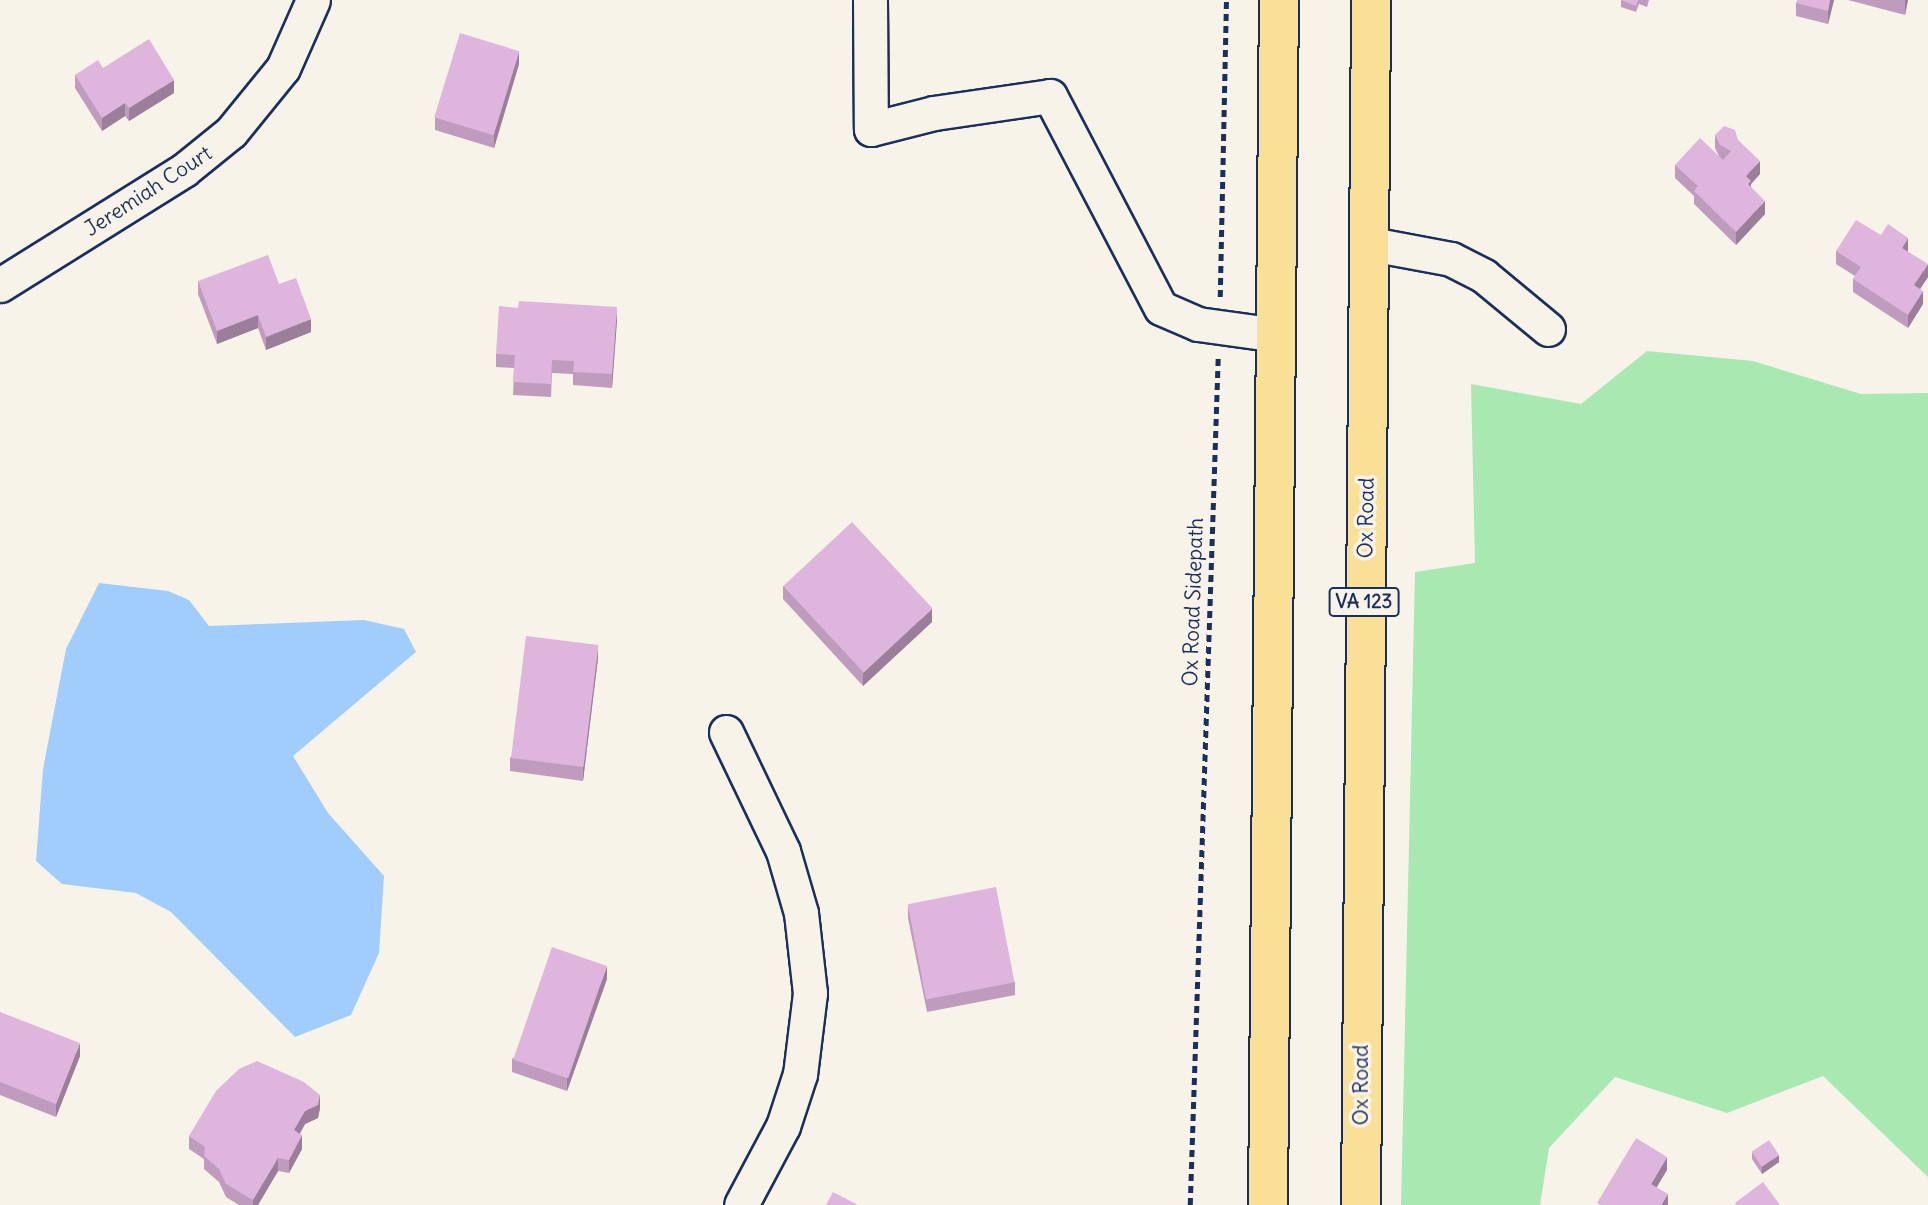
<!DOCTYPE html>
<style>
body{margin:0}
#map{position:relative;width:1928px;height:1205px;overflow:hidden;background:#f7f3e8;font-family:Delius,sans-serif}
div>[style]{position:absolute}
.green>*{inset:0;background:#a8e8b1}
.water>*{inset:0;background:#a0cdfb}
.path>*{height:4.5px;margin-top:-2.25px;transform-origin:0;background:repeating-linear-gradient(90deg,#1b2f5e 0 7px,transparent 0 12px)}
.roads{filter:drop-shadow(2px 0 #1b2f5e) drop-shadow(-2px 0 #1b2f5e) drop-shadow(0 2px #1b2f5e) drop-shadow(0 -2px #1b2f5e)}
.minor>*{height:33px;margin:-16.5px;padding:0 16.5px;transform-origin:16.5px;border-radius:16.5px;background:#f7f3e8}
.highway>*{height:38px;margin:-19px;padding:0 19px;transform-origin:19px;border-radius:19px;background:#fadf96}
.wall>*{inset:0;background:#bf9cbd}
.shaded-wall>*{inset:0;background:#9b7f9a}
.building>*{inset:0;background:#deb5dc;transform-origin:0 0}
span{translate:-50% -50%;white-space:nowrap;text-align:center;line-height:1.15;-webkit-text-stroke:7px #f7f3e8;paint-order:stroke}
.shield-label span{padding:2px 5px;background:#f7f3e8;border:2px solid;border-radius:5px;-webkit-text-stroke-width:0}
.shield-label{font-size:19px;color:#1b2f5e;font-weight:700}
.street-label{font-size:21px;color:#1b2f5e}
</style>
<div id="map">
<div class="green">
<div style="clip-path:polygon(1647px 351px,1753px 361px,1861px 394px,1928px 393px,1928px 1177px,1823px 1076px,1727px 1113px,1615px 1077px,1549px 1148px,1540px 1205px,1401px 1205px,1415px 572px,1475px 563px,1471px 384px,1581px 404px)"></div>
</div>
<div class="water">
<div style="clip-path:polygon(99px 583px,168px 591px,189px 600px,209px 626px,364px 620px,404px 629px,416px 652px,293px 756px,328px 813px,384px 876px,379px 953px,351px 1015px,295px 1037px,171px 912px,136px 893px,62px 884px,36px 861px,43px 769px,66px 649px)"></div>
</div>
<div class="path">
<div style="left:1220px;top:297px;width:297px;rotate:-88.8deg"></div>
<div style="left:1190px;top:1205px;width:847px;rotate:-88.11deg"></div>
</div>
<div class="roads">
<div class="minor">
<div style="left:870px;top:0;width:129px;rotate:89.6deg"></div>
<div style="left:871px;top:129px;width:65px;rotate:-14.3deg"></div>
<div style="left:934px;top:113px;width:117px;rotate:-8.3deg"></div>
<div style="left:1050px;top:96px;width:239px;rotate:62.4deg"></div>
<div style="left:1161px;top:308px;width:40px;rotate:23.4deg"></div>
<div style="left:1198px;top:324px;width:80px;rotate:7.9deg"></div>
<div style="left:1371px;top:244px;width:81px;rotate:10.6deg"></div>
<div style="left:1451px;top:259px;width:37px;rotate:27deg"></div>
<div style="left:1484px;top:276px;width:83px;rotate:39.6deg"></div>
<div style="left:0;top:285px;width:217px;rotate:-32deg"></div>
<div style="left:184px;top:170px;width:60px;rotate:-39deg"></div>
<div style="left:231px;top:132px;width:82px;rotate:-50.9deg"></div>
<div style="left:283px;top:68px;width:74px;rotate:-66.2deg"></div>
<div style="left:726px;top:732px;width:132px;rotate:64.4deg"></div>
<div style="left:783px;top:851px;width:65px;rotate:73.8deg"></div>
<div style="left:801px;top:913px;width:81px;rotate:83.6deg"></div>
<div style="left:810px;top:993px;width:82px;rotate:97deg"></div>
<div style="left:800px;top:1074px;width:55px;rotate:108.1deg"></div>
<div style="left:783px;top:1126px;width:89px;rotate:118deg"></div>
</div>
<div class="highway">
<div style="left:1268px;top:1205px;width:1205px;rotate:-89.48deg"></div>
<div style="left:1361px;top:1205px;width:1205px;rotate:-89.52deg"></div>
</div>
</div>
<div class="wall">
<div style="clip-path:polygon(1621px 0,1649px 0,1647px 7px,1639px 4px,1636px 12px,1621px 7px)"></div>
<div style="clip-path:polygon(1834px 0,1828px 24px,1796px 16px,1796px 3px)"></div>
<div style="clip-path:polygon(1848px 0,1908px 0,1905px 15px)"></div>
<div style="clip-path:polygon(519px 64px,494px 148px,435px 130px,435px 117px)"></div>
<div style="clip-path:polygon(103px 68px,174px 93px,129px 121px,125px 116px,102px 131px,75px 88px,75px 75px)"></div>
<div style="clip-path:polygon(1715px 135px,1738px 140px,1760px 174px,1751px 184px,1751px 188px,1765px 214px,1736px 245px,1694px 204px,1694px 196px,1675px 178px,1675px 165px,1719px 156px,1715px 148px)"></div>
<div style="clip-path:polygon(1881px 235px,1908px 251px,1908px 252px,1928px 277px,1920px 289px,1923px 304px,1908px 328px,1853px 292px,1853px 279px,1855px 276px,1836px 264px,1836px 251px)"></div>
<div style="clip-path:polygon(198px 281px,279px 284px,311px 332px,266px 350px,258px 328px,217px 344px,198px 294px)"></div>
<div style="clip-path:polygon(617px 320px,612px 388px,573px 385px,573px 374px,552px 373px,551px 397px,513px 395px,514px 368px,496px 367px,496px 354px)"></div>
<div style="clip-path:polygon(783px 586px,932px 622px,863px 686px,783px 599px)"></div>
<div style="clip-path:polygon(598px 658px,583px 781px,510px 771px,510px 758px)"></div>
<div style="clip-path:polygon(908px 905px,1015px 982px,1015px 995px,927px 1012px,908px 918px)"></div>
<div style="clip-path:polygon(607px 979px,567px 1091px,512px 1072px,512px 1059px)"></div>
<div style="clip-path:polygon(0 1012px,80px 1056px,56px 1117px,0 1095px)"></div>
<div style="clip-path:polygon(320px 1108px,318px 1118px,305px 1124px,300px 1134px,302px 1149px,289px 1173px,278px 1171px,258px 1205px,239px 1205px,226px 1197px,219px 1182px,204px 1169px,204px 1159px,189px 1149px,189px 1136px)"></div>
<div style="clip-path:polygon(1752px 1152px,1779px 1162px,1762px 1174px,1752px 1159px)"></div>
</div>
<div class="shaded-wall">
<div style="clip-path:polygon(1830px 0,1834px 0,1828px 24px,1828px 11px)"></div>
<div style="clip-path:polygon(1905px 0,1908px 0,1905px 15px)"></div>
<div style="clip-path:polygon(519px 51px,519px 64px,494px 148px,494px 134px)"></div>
<div style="clip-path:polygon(174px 80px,174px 93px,129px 121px,129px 108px)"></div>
<div style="clip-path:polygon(125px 103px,125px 116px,102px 131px,102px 118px)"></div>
<div style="clip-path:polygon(1760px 161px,1760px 174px,1751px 184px,1751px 194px,1748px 197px,1746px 176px)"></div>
<div style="clip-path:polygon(1765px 201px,1765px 214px,1736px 245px,1736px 232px)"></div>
<div style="clip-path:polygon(1908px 238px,1908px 251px,1902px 261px,1902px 248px)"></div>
<div style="clip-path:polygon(1928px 264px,1928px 277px,1914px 298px,1914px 285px)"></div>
<div style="clip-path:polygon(1923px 291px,1923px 304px,1908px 328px,1908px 315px)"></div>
<div style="clip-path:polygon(617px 307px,617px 320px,612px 388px,612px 374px)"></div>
<div style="clip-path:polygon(258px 315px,258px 328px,217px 344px,217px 331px)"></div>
<div style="clip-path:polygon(311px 319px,311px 332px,266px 350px,266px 337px)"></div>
<div style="clip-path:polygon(932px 609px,932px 622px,863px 686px,863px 673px)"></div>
<div style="clip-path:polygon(598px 645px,598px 658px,583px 781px,583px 768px)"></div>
<div style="clip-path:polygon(607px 966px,607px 979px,567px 1091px,567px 1078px)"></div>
<div style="clip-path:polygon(80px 1043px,80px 1056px,56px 1117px,56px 1104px)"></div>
<div style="clip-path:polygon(320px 1095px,320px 1108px,318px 1118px,305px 1124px,294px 1143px,294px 1130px,305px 1111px)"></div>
<div style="clip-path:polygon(302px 1135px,302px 1149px,289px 1173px,289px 1160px)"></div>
<div style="clip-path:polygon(1779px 1155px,1779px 1162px,1762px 1174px,1762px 1167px)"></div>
<div style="clip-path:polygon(1667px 1157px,1667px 1170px,1651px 1197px,1651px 1184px)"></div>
<div style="clip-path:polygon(278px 1158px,278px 1171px,258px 1205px,253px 1205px,253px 1200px)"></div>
<div style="clip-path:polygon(1668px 1194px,1668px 1205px,1661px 1205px)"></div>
</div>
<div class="building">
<div style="clip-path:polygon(1621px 0,1638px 0,1636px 6px)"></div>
<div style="clip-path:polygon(1797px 0,1830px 0,1828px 11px,1796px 3px)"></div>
<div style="left:460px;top:33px;width:62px;height:88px;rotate:17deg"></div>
<div style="clip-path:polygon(149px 39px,174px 80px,129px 108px,125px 103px,102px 118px,75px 75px,98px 60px,103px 68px)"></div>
<div style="clip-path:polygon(1724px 126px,1735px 130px,1738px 140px,1760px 161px,1746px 176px,1751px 181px,1748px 184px,1765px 201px,1736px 232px,1694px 191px,1698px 186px,1675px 165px,1700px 138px,1723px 160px,1731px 151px,1720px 145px,1715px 135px)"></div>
<div style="clip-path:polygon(1856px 220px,1881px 235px,1888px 224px,1908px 238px,1902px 248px,1928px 264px,1914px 285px,1923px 291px,1908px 315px,1853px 279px,1861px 267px,1836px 251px)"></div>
<div style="clip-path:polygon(268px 255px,279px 284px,296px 278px,311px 319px,266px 337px,258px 315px,217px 331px,198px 281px)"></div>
<div style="clip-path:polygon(519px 301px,617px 307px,612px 374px,573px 372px,574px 361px,552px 360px,551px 384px,513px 382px,515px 355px,496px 354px,499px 306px,518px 308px)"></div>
<div style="left:852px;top:522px;width:118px;height:94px;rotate:47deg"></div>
<div style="left:526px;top:636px;width:73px;height:123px;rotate:7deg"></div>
<div style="left:996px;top:887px;width:97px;height:90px;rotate:79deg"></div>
<div style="left:552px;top:947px;width:58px;height:119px;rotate:19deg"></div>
<div style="clip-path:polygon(0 1012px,80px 1043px,56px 1104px,0 1082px)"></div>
<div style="clip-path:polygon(257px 1061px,304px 1082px,320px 1095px,318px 1105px,305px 1111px,294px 1130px,302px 1135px,289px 1160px,278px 1158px,253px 1200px,226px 1184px,219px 1169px,204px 1156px,205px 1147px,189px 1136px,216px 1091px,239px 1069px)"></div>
<div style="clip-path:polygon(1636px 1138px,1667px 1157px,1651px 1184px,1668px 1194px,1661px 1205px,1601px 1205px,1597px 1203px)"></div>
<div style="left:1769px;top:1140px;width:18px;height:21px;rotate:56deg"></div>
<div style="clip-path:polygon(1763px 1182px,1780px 1205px,1736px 1205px,1735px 1203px)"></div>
<div style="clip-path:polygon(833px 1192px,858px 1205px,826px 1205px)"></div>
</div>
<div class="shield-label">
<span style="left:1364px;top:602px">VA 123</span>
</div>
<div class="street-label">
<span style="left:148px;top:191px;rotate:-33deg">Jeremiah Court</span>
<span style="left:1366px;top:518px;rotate:-89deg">Ox Road</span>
<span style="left:1193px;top:602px;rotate:-88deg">Ox Road Sidepath</span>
<span style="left:1361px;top:1085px;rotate:-90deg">Ox Road</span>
</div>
</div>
